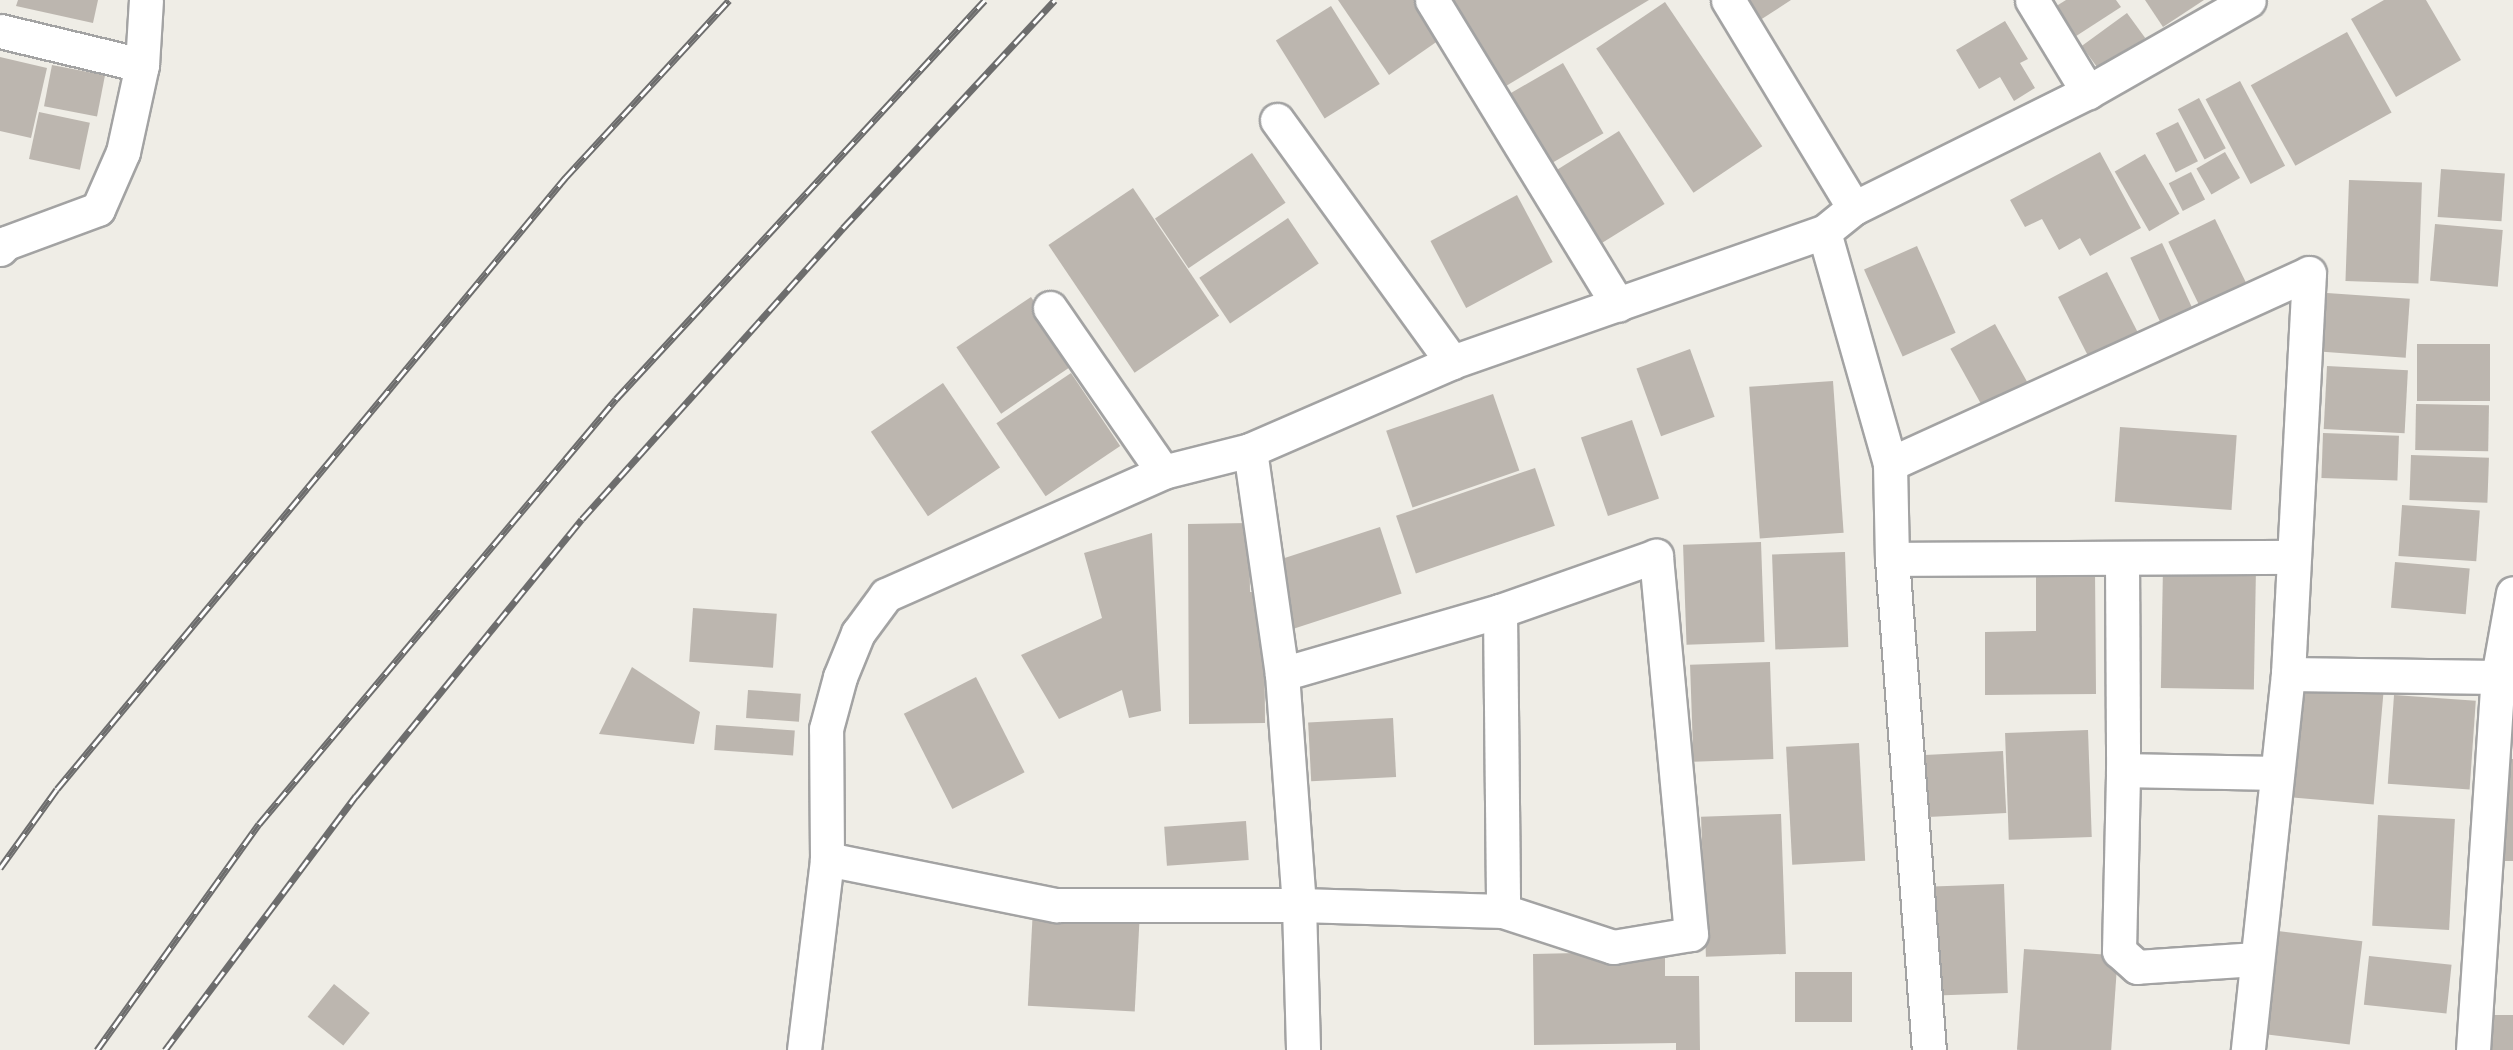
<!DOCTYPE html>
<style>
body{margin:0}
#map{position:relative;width:2513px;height:1050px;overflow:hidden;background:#efede6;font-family:Barlow,sans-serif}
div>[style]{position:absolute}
.building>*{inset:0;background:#bcb6af;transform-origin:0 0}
.roads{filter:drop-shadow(2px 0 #a3a3a3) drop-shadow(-2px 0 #a3a3a3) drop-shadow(0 2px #a3a3a3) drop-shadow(0 -2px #a3a3a3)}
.street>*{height:33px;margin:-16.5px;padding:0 16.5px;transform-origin:16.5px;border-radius:16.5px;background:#fff}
.rail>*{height:7px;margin-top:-3.5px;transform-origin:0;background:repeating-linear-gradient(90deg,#fff 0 14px,#6d6d6d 0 28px);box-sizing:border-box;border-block:2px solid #6d6d6d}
span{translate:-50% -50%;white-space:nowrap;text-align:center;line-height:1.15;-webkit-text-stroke:4.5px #fff;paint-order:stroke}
</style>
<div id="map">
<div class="building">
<div style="clip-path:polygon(18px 0,98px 0,93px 23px,16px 6px)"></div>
<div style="clip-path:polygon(1338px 0,1416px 0,1442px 38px,1389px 75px)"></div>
<div style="clip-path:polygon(1449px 0,1649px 0,1506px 86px)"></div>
<div style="clip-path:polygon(1739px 0,1791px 0,1754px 24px)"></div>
<div style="clip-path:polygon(2066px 0,2116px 0,2121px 7px,2070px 40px,2050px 10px)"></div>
<div style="clip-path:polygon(2145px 0,2204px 0,2163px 27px)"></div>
<div style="clip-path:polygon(2384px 0,2426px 0,2461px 60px,2396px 97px,2351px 19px)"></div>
<div style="left:1665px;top:2px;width:174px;height:83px;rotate:56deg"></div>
<div style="left:1331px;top:6px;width:92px;height:65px;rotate:58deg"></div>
<div style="left:2127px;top:13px;width:31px;height:56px;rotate:54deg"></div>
<div style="clip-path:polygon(2005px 21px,2028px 59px,2020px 63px,2035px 88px,2014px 101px,2000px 77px,1979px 89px,1956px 50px)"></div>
<div style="left:2347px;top:32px;width:92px;height:110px;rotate:61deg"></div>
<div style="clip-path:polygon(0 57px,47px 68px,31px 138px,0 131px)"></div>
<div style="left:1563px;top:63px;width:81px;height:72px;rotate:60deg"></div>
<div style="left:52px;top:65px;width:54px;height:42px;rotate:11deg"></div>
<div style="left:2240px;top:81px;width:96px;height:39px;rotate:62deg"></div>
<div style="left:2199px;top:98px;width:57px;height:24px;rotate:62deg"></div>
<div style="left:39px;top:112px;width:52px;height:48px;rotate:12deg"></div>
<div style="left:2178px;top:122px;width:44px;height:25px;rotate:63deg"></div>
<div style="left:1619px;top:131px;width:86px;height:81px;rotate:58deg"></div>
<div style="clip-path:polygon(2100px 152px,2141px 228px,2090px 256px,2080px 238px,2059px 250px,2042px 219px,2025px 227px,2010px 200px)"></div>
<div style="left:2225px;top:152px;width:30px;height:33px;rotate:60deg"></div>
<div style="left:1252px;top:153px;width:60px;height:117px;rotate:56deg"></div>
<div style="left:2145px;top:154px;width:69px;height:35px;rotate:60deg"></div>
<div style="left:2441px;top:169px;width:64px;height:48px;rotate:4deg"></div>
<div style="left:2191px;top:172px;width:31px;height:25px;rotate:63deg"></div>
<div style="left:2349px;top:180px;width:73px;height:101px;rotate:2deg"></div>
<div style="left:1133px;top:188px;width:154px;height:102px;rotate:56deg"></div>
<div style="left:1517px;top:195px;width:76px;height:98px;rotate:62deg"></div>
<div style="left:1288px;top:218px;width:55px;height:107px;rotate:56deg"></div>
<div style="left:2215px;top:219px;width:80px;height:52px;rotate:64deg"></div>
<div style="left:2435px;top:224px;width:68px;height:57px;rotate:5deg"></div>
<div style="left:2162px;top:243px;width:81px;height:35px;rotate:65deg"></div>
<div style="left:1917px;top:246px;width:95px;height:58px;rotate:66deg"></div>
<div style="left:2107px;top:272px;width:73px;height:55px;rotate:63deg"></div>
<div style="left:2327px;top:293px;width:83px;height:59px;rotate:4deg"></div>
<div style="left:1031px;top:297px;width:80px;height:90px;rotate:56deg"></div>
<div style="left:1995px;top:324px;width:73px;height:51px;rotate:61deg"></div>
<div style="left:2417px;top:344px;width:73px;height:57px"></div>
<div style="left:1690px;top:349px;width:72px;height:57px;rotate:70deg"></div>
<div style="left:2327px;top:366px;width:81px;height:63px;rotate:3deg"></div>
<div style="left:1071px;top:373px;width:88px;height:90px;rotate:56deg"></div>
<div style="left:1833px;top:381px;width:152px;height:84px;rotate:86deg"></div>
<div style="left:943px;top:383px;width:102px;height:87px;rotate:56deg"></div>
<div style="left:1493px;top:394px;width:81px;height:113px;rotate:71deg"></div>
<div style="left:2416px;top:404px;width:73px;height:46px;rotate:1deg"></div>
<div style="left:1632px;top:420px;width:83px;height:54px;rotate:71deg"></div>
<div style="left:2120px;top:427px;width:117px;height:75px;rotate:4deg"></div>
<div style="left:2323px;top:433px;width:76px;height:45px;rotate:2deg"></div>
<div style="left:2411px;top:455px;width:78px;height:45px;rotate:2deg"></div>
<div style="left:1535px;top:468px;width:61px;height:147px;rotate:71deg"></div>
<div style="left:2402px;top:505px;width:78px;height:51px;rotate:4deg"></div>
<div style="clip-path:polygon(1249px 523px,1250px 592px,1264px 592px,1265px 723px,1189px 724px,1188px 524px)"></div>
<div style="left:1380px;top:527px;width:70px;height:116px;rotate:72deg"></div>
<div style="clip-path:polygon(1152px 533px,1161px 711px,1129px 718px,1122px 690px,1059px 719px,1021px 655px,1102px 618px,1084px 553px)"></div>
<div style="left:1761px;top:542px;width:100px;height:78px;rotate:88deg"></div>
<div style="left:1845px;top:552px;width:95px;height:73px;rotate:88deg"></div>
<div style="left:2395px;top:562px;width:75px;height:46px;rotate:5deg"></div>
<div style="left:2163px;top:566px;width:93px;height:122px;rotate:1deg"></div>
<div style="clip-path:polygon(2095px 569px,2096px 694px,1985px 695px,1985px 632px,2036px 631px,2036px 570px)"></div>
<div style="left:693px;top:608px;width:84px;height:54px;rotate:4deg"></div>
<div style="left:1770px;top:662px;width:97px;height:80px;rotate:88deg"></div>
<div style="clip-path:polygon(632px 667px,700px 712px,694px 744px,599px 734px)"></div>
<div style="left:976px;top:677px;width:107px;height:81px;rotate:63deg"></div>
<div style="left:2303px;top:683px;width:81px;height:115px;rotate:5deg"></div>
<div style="left:748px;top:690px;width:53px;height:28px;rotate:4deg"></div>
<div style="left:2394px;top:695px;width:82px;height:89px;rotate:4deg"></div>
<div style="left:1393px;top:718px;width:59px;height:85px;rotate:87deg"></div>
<div style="left:716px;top:725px;width:79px;height:25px;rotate:4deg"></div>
<div style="left:2088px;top:730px;width:107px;height:83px;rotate:88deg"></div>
<div style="left:1859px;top:743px;width:118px;height:73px;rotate:87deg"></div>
<div style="left:2003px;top:751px;width:62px;height:88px;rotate:87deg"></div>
<div style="clip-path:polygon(2502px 759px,2513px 759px,2513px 861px,2498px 861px)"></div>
<div style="left:1781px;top:814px;width:140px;height:80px;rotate:88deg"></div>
<div style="left:2378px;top:815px;width:77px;height:111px;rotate:3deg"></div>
<div style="left:1246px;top:821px;width:39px;height:82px;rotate:86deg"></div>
<div style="left:2004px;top:884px;width:109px;height:71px;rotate:88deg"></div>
<div style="left:1033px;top:908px;width:107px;height:98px;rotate:3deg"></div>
<div style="left:2278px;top:931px;width:85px;height:104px;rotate:7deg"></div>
<div style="left:2024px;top:949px;width:94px;height:101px;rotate:4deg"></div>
<div style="clip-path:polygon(1665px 951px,1665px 976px,1699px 976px,1700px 1050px,1676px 1050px,1676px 1043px,1534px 1045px,1533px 954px)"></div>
<div style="left:2369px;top:956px;width:83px;height:49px;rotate:6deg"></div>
<div style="left:1795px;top:972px;width:57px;height:50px"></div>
<div style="left:334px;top:984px;width:46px;height:42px;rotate:39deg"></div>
<div style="left:2491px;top:1015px;width:22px;height:35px"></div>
</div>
<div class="roads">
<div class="street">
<div style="left:1432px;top:0;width:357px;rotate:58.6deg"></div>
<div style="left:1728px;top:0;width:243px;rotate:58.8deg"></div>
<div style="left:2032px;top:0;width:108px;rotate:58.7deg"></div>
<div style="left:0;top:31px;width:146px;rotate:13.5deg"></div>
<div style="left:1277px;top:120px;width:299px;rotate:54.1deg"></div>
<div style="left:1824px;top:232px;width:241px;rotate:74.1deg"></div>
<div style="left:1890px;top:464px;width:95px;rotate:88.8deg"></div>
<div style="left:1892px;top:559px;width:492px;rotate:85.7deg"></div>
<div style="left:0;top:249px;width:8px;rotate:-45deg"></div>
<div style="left:6px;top:243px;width:98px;rotate:-20.3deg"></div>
<div style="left:98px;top:209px;width:62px;rotate:-66.3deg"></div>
<div style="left:123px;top:152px;width:89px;rotate:-77.7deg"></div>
<div style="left:142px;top:65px;width:65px;rotate:-86.5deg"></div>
<div style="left:1050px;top:308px;width:199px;rotate:55.4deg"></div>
<div style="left:1250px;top:450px;width:226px;rotate:81.9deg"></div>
<div style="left:1282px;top:674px;width:232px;rotate:85.8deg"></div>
<div style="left:1299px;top:905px;width:145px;rotate:88.4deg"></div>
<div style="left:1890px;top:464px;width:460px;rotate:-24.5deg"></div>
<div style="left:2309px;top:273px;width:402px;rotate:93deg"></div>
<div style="left:2288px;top:674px;width:378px;rotate:96.1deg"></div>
<div style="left:2122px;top:558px;width:212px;rotate:89.7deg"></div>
<div style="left:1892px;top:559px;width:400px;rotate:-0.3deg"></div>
<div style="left:1500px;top:611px;width:300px;rotate:89.4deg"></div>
<div style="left:2288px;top:674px;width:210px;rotate:0.8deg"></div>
<div style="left:827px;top:859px;width:234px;rotate:11.4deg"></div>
<div style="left:1056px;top:905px;width:243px"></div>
<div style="left:1299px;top:905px;width:204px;rotate:1.7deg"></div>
<div style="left:1503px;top:911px;width:116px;rotate:18.1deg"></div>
<div style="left:1613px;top:947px;width:79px;rotate:-9.5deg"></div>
<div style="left:1691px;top:934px;width:380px;rotate:-95.3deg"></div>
<div style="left:1656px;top:556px;width:165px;rotate:160.6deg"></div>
<div style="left:1500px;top:611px;width:227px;rotate:163.9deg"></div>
<div style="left:2256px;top:959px;width:119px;rotate:176.2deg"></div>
<div style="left:2137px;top:967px;width:24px;rotate:-138deg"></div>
<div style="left:2119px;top:951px;width:181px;rotate:-88.7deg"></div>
<div style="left:2123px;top:770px;width:153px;rotate:1.1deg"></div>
<div style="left:804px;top:1050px;width:192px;rotate:-83.1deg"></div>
<div style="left:827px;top:859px;width:130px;rotate:-90.4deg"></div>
<div style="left:826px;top:729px;width:54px;rotate:-74.9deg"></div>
<div style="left:840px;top:677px;width:48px;rotate:-67.8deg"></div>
<div style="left:858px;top:633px;width:47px;rotate:-53.6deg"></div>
<div style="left:886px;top:595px;width:303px;rotate:-23.9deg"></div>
<div style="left:1163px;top:472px;width:90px;rotate:-14.2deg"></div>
<div style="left:1250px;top:450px;width:220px;rotate:-23.5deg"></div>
<div style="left:1452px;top:362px;width:394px;rotate:-19.3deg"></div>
<div style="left:1824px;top:232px;width:38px;rotate:-39deg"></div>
<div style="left:1854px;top:208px;width:261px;rotate:-26.4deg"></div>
<div style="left:2088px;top:92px;width:185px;rotate:-29.7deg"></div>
<div style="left:2473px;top:1050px;width:374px;rotate:-86.2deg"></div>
<div style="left:2498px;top:677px;width:85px;rotate:-79.9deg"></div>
</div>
</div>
<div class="rail">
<div style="left:0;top:868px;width:97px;rotate:-54.2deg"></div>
<div style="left:57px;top:789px;width:795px;rotate:-50.26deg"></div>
<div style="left:565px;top:178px;width:242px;rotate:-47.3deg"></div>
<div style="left:97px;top:1050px;width:278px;rotate:-54.4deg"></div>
<div style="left:259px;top:824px;width:555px;rotate:-49.97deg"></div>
<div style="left:616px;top:399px;width:543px;rotate:-47.24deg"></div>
<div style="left:165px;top:1050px;width:318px;rotate:-53.1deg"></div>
<div style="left:356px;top:796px;width:357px;rotate:-50.8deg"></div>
<div style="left:582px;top:519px;width:391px;rotate:-48.1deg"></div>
<div style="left:843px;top:228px;width:311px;rotate:-47.1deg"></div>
</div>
</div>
